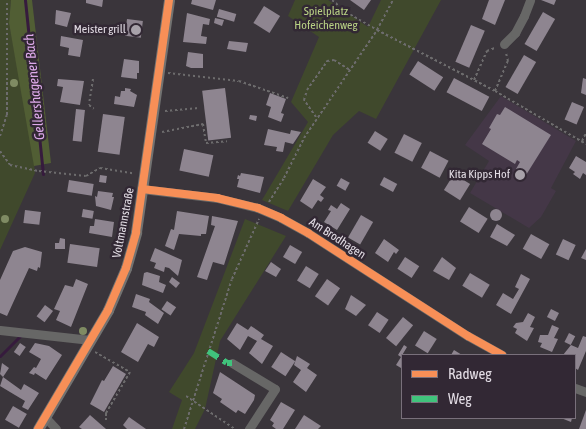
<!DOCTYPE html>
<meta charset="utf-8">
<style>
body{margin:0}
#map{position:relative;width:586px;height:429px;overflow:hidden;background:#3a353b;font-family:"Asap Condensed",sans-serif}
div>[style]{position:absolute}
.built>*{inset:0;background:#443747}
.green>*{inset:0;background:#40492c}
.forest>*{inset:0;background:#515e34}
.stream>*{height:3px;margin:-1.5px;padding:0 1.5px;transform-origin:1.5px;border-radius:1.5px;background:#361b3d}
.building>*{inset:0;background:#8e8590;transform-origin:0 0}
.round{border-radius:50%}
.path>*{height:2px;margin-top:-1px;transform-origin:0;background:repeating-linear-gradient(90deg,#6d6c6d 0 2.5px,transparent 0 5px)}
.street>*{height:9px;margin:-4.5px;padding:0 4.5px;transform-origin:4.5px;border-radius:4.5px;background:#676766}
.secondary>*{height:11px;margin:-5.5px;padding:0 5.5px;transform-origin:5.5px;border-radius:5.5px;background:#727271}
.quiet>*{height:6px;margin-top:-3px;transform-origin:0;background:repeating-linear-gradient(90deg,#40c37c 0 12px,transparent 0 18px)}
.cycleway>*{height:8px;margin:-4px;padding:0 4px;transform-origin:4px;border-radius:4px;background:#f78f57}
.trees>*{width:8px;height:8px;margin:-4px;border-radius:50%;background:#7f8b63}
.dots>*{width:14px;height:14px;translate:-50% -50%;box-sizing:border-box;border:2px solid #322834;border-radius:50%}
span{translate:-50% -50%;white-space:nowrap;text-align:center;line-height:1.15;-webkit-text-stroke:5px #322834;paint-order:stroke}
.park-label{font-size:12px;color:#b8d184}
.poi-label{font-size:12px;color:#e3dde5}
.right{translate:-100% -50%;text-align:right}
.street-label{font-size:12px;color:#e3dde5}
.water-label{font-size:14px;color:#dda9e9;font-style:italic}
.legend{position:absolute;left:401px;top:354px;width:175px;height:65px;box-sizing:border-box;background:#322834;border:1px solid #79707b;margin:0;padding:6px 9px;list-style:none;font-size:15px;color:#e3dde5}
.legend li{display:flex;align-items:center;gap:10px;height:25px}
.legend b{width:25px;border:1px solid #79707b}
</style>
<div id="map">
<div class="built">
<div style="clip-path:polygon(501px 96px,576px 141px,551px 188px,556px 191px,541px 217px,529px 228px,470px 193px,489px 161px,465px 145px)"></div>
</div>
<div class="green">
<div style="clip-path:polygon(0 0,11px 0,9px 23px,32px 143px,35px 173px,0 250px)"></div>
<div style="clip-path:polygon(295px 0,328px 0,368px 27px,381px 0,441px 0,376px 119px,359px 111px,333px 135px,288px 211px,262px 200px,308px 122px,291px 102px,319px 37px,288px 16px)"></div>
<div style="clip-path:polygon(245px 219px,286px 236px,220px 341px,205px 409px,195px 429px,172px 429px,182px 400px,169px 392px,194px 353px)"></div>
</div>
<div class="forest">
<div style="clip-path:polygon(11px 0,32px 0,51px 163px,34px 166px,9px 23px)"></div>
</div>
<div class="stream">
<div style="left:25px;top:0;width:175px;rotate:84.1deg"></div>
<div style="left:0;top:356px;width:28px;rotate:-45deg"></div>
</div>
<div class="building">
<div style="clip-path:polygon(86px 0,103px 0,102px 7px,86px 3px)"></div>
<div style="clip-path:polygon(192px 0,216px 0,213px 10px,191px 4px)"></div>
<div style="clip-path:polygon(350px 0,371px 0,364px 10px)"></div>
<div style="clip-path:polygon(489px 0,505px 0,495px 25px,482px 19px)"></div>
<div style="clip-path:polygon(541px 0,556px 0,554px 5px)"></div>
<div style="left:264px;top:6px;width:19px;height:20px;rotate:32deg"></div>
<div style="left:219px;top:9px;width:18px;height:8px;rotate:16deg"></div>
<div style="clip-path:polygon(56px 10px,71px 13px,67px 27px,55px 24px)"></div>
<div style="left:543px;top:12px;width:14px;height:37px;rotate:30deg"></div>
<div style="clip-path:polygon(187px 13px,210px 19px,209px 25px,203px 24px,201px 36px,207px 37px,206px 44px,183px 42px)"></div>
<div style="clip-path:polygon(215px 18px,224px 20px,222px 26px,214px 23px)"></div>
<div style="left:127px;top:19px;width:16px;height:17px;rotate:7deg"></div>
<div style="left:471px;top:25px;width:15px;height:40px;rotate:23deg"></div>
<div style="clip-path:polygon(61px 36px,83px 40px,80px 57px,68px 55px,69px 48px,60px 46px)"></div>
<div style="clip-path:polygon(229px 41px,248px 43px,246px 52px,227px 49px)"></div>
<div style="clip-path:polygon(188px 52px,203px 54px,203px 68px,191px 68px,186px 66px)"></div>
<div style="left:524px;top:55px;width:14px;height:37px;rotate:30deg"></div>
<div style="clip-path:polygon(124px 59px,139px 61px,139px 73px,137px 73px,137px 79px,121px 77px)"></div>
<div style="left:418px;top:61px;width:30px;height:16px;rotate:33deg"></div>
<div style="left:454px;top:78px;width:40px;height:16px;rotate:28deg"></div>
<div style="clip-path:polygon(583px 78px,586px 79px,586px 95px,581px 93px)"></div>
<div style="clip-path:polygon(58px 79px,84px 81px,80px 105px,60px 102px,63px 87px,57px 86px)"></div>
<div style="clip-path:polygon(125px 88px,131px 89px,130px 91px,137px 95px,134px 107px,114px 104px,115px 96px,120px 97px,121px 91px,125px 91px)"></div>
<div style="left:225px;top:88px;width:50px;height:23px;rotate:83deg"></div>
<div style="clip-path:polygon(270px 93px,286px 99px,281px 113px,284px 114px,281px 122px,268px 117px,271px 107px,266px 105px)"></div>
<div style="left:572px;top:102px;width:13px;height:19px;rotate:23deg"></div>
<div style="clip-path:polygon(505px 107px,551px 135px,526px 175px,516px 169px,520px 162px,517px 160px,515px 164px,482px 144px,491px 129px,489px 128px,497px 114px,500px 115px)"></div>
<div style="left:76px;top:109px;width:9px;height:32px;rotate:6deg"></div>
<div style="left:103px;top:114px;width:22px;height:38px;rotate:8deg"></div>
<div style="clip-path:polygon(250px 115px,257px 116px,256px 121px,249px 119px)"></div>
<div style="clip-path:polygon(268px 129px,290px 134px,291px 130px,301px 132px,293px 144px,285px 142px,283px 152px,276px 151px,277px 147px,264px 145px)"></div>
<div style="left:375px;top:131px;width:15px;height:14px;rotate:32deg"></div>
<div style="left:404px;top:134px;width:20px;height:21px;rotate:27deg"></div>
<div style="left:184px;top:149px;width:30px;height:22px;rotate:12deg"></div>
<div style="left:430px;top:151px;width:21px;height:19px;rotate:28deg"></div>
<div style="clip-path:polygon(576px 156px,586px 162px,586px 175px,583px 173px,580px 179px,573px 174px,575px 172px,569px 168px)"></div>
<div style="clip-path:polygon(241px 173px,264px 177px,260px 193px,237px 187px,239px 179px,237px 179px,238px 175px,240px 176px)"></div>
<div style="left:454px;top:174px;width:19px;height:19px;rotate:32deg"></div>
<div style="left:100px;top:175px;width:7px;height:7px;rotate:8deg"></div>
<div style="left:384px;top:177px;width:15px;height:9px;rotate:28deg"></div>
<div style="left:341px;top:178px;width:10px;height:9px;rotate:29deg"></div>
<div style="clip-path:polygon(313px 179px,326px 187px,320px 195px,324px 198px,321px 202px,318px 200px,312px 209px,300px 201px)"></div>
<div style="left:69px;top:180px;width:25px;height:12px;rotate:9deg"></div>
<div style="clip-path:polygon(98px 191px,113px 193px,112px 197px,114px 197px,111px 210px,96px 206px,95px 196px,97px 197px)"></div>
<div style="clip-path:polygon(341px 203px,350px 209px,337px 230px,324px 222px,331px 211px,328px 210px,331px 205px,337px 209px)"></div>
<div style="left:469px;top:207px;width:22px;height:17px;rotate:32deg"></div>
<div style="left:83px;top:209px;width:11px;height:8px;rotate:10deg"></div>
<div class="round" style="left:490px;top:209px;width:12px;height:12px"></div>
<div style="left:25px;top:210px;width:16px;height:13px;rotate:7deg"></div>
<div style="clip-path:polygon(177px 211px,209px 216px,206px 234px,201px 234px,201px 236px,179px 234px,174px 250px,165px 246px,171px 229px,174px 230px)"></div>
<div style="left:361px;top:215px;width:14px;height:26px;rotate:30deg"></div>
<div style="clip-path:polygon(212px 216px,238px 221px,224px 265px,213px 262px,207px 280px,197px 277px,215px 226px,211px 225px)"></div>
<div style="clip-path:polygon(95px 219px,114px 222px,112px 237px,89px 233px,90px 226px,94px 226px)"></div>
<div style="clip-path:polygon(497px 224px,515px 235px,507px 246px,490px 237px)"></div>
<div style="left:531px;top:234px;width:21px;height:17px;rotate:29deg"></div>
<div style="clip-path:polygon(60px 238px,65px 239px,65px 249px,55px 249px,55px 243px,59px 243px)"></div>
<div style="clip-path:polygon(384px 239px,399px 250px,396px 254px,394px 252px,388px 262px,375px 253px)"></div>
<div style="left:563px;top:239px;width:14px;height:17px;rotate:25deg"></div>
<div style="left:70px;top:244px;width:30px;height:19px;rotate:8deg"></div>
<div style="left:290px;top:245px;width:14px;height:14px;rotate:30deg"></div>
<div style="clip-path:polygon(25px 247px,42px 252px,40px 268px,38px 267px,37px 271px,29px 268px,7px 316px,0 313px,0 280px,13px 251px)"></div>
<div style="clip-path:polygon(155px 248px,182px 260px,178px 276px,169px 268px,165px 267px,164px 272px,154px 268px,156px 263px,150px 261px)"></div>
<div style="clip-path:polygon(586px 249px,586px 260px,581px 258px)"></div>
<div style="left:405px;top:257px;width:17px;height:14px;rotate:33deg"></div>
<div style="clip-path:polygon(442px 257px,456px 268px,449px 280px,433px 271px)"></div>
<div style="clip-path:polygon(271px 262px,281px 269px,276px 277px,265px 271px)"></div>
<div style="left:306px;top:266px;width:15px;height:17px;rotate:32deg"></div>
<div style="clip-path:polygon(147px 272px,160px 276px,159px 282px,166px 285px,163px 293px,142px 285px,144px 273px)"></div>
<div style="left:470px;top:273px;width:23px;height:15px;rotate:31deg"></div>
<div style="clip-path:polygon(521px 274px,530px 279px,511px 314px,496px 305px,503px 293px,513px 299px,519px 289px,515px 287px)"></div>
<div style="clip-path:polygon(172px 277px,180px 283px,176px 288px,169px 282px)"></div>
<div style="clip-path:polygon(76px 279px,88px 284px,71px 327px,56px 320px,60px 311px,54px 309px,65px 285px,73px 287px)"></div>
<div style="left:327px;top:279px;width:16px;height:21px;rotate:35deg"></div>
<div style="clip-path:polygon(136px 294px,150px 299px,149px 302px,164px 313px,158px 324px,145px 315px,146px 312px,132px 307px)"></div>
<div style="clip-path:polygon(351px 295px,366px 305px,356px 316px,345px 309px)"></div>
<div style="left:167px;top:301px;width:11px;height:10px;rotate:34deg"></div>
<div style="left:45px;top:305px;width:10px;height:14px;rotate:37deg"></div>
<div style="left:551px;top:309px;width:9px;height:9px;rotate:27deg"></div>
<div style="left:377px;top:312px;width:14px;height:16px;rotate:34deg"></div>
<div style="clip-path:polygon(528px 313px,535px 317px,530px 327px,534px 328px,527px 341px,515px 333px,517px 329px,513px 327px,516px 323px,523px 322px)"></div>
<div style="left:403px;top:317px;width:13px;height:27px;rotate:39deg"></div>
<div style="clip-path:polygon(137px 323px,159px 337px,154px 347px,148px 344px,138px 362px,121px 352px)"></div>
<div style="clip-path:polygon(237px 323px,248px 330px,251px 326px,257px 330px,264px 335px,261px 339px,273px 346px,262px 364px,249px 353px,257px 341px,248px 336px,240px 350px,227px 339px)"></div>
<div style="clip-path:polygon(552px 325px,559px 328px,554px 338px,558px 339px,552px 352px,540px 347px,542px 343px,538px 342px,540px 335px,548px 335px)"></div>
<div style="left:424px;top:331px;width:15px;height:17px;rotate:32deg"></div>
<div style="left:569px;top:333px;width:7px;height:10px;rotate:27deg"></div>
<div style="clip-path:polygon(583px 336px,586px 337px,586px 351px,578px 370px,575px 368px,575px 355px,563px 355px,571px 345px,578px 348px)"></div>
<div style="left:20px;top:343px;width:7px;height:11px;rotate:34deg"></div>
<div style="clip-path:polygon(35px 343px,49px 346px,62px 355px,46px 380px,35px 373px,34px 375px,29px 373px,34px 367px,36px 368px,41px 359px,29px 352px)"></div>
<div style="clip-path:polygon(404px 345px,407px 347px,401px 357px,401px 368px,396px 365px,401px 357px,398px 355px)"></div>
<div style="clip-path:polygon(454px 350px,462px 355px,451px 355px)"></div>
<div style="left:281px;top:352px;width:17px;height:18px;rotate:33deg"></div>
<div style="clip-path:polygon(297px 356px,310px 364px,307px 368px,317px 375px,306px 392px,293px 382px,301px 370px,294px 365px)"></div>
<div style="clip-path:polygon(2px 363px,9px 368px,3px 377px,0 374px)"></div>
<div style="clip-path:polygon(113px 366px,126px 374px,104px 412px,90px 404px,102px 380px,104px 381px)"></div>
<div style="clip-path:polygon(220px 372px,255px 395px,254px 400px,245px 414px,238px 410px,236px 413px,220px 402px,222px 399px,213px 393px)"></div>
<div style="clip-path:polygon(3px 377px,21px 390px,24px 384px,39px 393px,28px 410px,22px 407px,25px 401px,0 386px)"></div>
<div style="clip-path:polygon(281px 402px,295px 410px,283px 429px,276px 429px,272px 426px,274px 423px,270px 420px)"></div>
<div style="left:13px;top:406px;width:16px;height:16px;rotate:30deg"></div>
<div style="clip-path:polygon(586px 410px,586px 429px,579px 429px)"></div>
<div style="clip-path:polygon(90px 415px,106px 429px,82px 429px,79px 427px)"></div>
<div style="clip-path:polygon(304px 415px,321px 426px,318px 429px,295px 429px)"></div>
<div style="clip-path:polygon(129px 417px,146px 429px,127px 429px,123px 425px)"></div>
<div style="clip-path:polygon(561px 418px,572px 418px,571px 422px)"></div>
</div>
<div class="path">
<div style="left:332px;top:0;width:18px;rotate:41deg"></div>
<div style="left:346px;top:12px;width:36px;rotate:30deg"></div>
<div style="left:377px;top:30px;width:133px;rotate:27.3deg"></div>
<div style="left:495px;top:91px;width:105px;rotate:30.2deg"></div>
<div style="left:168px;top:73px;width:71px;rotate:6.4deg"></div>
<div style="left:239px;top:81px;width:52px;rotate:19.1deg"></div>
<div style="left:93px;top:79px;width:26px;rotate:99deg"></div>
<div style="left:89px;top:105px;width:6px;rotate:39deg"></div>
<div style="left:474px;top:80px;width:32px;rotate:-66deg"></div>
<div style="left:487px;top:51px;width:9px;rotate:-21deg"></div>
<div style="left:495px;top:91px;width:33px;rotate:-67deg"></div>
<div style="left:508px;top:61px;width:8px;rotate:-104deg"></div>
<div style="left:165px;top:111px;width:34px;rotate:-5deg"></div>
<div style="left:316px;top:117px;width:21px;rotate:-125deg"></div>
<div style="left:304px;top:100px;width:10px;rotate:-73deg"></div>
<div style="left:307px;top:90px;width:29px;rotate:-55deg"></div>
<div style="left:324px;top:66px;width:6px;rotate:-59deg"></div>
<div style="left:327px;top:61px;width:7px;rotate:-8deg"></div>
<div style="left:334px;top:60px;width:19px;rotate:32deg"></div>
<div style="left:162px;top:132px;width:42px;rotate:-11deg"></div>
<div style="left:203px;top:124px;width:19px;rotate:81deg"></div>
<div style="left:206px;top:143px;width:21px;rotate:-5deg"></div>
<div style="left:0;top:136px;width:22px;rotate:-72deg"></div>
<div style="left:7px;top:115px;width:115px;rotate:-90deg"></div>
<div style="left:582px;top:141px;width:9px;rotate:-63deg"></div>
<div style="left:0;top:151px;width:17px;rotate:54deg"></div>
<div style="left:10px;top:165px;width:30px;rotate:12deg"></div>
<div style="left:39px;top:171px;width:47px;rotate:6.1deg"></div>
<div style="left:86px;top:176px;width:16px;rotate:-30deg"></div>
<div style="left:100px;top:168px;width:33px;rotate:9deg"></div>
<div style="left:269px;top:202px;width:28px;rotate:-58deg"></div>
<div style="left:284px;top:178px;width:45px;rotate:-63.4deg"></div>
<div style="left:304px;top:138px;width:130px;rotate:-55.9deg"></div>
<div style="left:377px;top:30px;width:34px;rotate:-62deg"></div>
<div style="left:95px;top:352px;width:40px;rotate:29.7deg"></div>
<div style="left:130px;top:372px;width:48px;rotate:120.3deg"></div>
<div style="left:106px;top:413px;width:7px;rotate:90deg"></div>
<div style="left:186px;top:396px;width:59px;rotate:34deg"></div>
<div style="left:184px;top:429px;width:157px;rotate:-72.3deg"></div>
<div style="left:232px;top:279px;width:66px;rotate:-65.8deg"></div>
</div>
<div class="street">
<div style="left:504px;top:44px;width:16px;rotate:-45deg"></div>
<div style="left:515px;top:33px;width:19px;rotate:-62deg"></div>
<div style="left:524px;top:16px;width:17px;rotate:-69deg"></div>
<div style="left:142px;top:189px;width:76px;rotate:6.8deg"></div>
<div style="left:217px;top:198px;width:42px;rotate:13.7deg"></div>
<div style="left:258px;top:208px;width:25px;rotate:23deg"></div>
<div style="left:281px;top:218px;width:31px;rotate:29deg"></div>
<div style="left:308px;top:233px;width:190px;rotate:32.8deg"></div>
<div style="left:468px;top:336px;width:39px;rotate:29deg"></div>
<div style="left:0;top:330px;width:91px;rotate:6.3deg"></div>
<div style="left:232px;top:363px;width:50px;rotate:31.2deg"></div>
<div style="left:275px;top:389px;width:48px;rotate:123deg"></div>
<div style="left:575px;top:388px;width:12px;rotate:20deg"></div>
<div style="left:45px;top:417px;width:16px;rotate:47deg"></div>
</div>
<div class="secondary">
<div style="left:38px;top:429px;width:138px;rotate:-59.5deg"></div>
<div style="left:108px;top:310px;width:46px;rotate:-66.8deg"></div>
<div style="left:126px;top:268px;width:37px;rotate:-74deg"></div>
<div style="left:136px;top:232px;width:234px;rotate:-81.9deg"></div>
</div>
<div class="quiet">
<div style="left:208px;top:351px;width:22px;rotate:32deg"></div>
<div style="left:227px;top:363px;width:5px"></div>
</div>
<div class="cycleway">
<div style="left:142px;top:189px;width:76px;rotate:6.8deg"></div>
<div style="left:217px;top:198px;width:42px;rotate:13.7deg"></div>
<div style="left:258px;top:208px;width:25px;rotate:23deg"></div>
<div style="left:281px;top:218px;width:31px;rotate:29deg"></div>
<div style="left:308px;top:233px;width:190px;rotate:32.8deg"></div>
<div style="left:468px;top:336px;width:39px;rotate:29deg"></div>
<div style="left:38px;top:429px;width:138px;rotate:-59.5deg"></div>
<div style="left:108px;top:310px;width:46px;rotate:-66.8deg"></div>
<div style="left:126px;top:268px;width:37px;rotate:-74deg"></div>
<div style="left:136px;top:232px;width:234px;rotate:-81.9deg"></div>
</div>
<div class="trees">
<div style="left:14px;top:83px"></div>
<div style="left:5px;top:219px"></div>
<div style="left:83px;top:331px"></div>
</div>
<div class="dots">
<div style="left:136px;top:30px;background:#a8a2aa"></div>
<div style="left:520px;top:175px;background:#a8a2aa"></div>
</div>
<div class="park-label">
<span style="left:326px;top:19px">Spielplatz<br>Hofeichenweg</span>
</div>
<div class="poi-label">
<span class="right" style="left:126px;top:30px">Meister grill</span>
<span class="right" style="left:510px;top:175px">Kita Kipps Hof</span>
</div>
<div class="street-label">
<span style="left:124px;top:223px;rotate:-79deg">Voltmannstraße</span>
<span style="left:337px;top:239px;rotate:33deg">Am Brodhagen</span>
</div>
<div class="water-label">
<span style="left:34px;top:87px;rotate:-96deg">Gellershagener Bach</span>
</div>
<ul class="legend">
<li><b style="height:6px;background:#f78f57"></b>Radweg</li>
<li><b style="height:6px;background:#40c37c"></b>Weg</li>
</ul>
</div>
